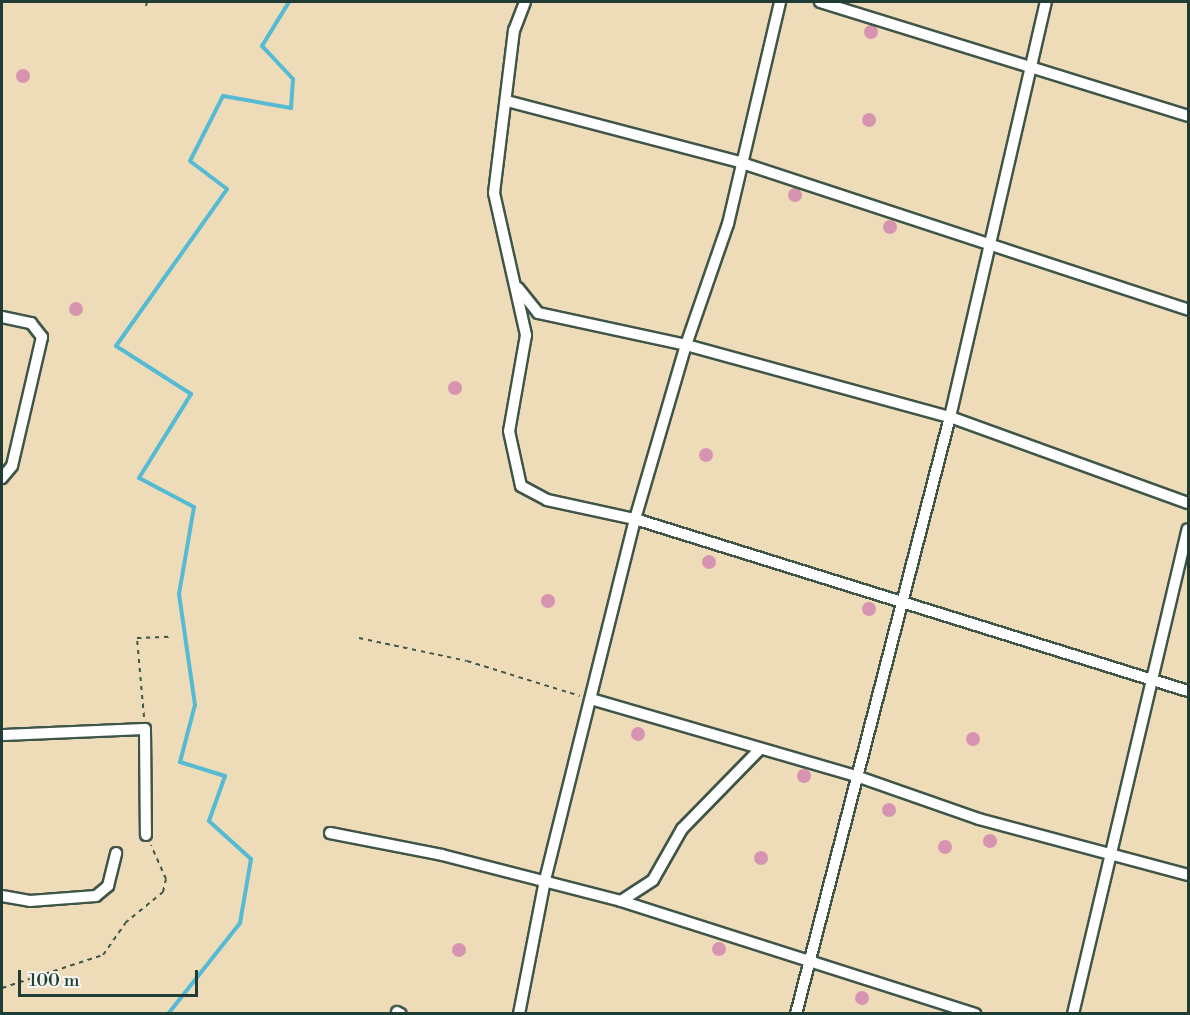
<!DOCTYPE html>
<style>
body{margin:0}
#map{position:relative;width:1190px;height:1015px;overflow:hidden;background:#eedcb9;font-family:"Libre Bodoni",serif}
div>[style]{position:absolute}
.stream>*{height:4px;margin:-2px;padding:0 2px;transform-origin:2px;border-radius:2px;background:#55bad4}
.building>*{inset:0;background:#d794b1}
.round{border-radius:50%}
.path>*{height:2px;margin-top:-1px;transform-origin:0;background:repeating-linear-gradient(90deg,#3e5548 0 4.5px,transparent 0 9px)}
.roads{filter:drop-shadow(2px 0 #3e5548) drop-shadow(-2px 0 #3e5548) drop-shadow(0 2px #3e5548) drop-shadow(0 -2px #3e5548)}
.street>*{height:10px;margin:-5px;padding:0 5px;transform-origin:5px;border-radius:5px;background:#fff}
span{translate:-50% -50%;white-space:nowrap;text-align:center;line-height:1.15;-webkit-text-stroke:4.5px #f6f6f2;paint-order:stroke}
.frame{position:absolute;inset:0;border:3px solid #1f3d34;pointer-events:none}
.scale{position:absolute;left:18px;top:970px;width:180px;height:27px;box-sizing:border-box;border:3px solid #1f3d34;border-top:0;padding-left:8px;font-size:18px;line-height:21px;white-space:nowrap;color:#1f3d34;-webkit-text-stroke:4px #f6f6f2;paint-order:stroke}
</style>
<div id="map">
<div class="stream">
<div style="left:168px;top:1014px;width:116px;rotate:-51.6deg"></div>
<div style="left:240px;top:923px;width:65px;rotate:-80.2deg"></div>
<div style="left:251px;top:859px;width:57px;rotate:-137.9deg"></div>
<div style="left:209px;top:821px;width:48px;rotate:-70.4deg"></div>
<div style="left:225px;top:776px;width:47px;rotate:-162.7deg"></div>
<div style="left:180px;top:762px;width:59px;rotate:-75.3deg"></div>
<div style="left:195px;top:705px;width:112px;rotate:-98.2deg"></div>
<div style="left:179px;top:594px;width:88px;rotate:-80.2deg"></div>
<div style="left:194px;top:507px;width:62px;rotate:-152.2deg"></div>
<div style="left:139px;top:478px;width:99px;rotate:-58.2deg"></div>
<div style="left:191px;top:394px;width:89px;rotate:-147.4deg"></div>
<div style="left:116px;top:346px;width:192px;rotate:-54.7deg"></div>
<div style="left:227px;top:189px;width:46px;rotate:-142.9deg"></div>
<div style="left:190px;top:161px;width:73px;rotate:-63.1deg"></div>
<div style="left:223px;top:96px;width:69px;rotate:10deg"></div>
<div style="left:291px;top:108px;width:29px;rotate:-86deg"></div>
<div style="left:293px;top:79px;width:45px;rotate:-133.2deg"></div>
<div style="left:262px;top:46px;width:52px;rotate:-58.5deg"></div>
</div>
<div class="building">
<div class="round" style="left:864px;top:25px;width:14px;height:14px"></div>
<div class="round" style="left:16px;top:69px;width:14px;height:14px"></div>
<div class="round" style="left:862px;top:113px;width:14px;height:14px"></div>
<div class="round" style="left:788px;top:188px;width:14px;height:14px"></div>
<div class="round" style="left:883px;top:220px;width:14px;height:14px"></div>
<div class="round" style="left:69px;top:302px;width:14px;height:14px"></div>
<div class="round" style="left:448px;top:381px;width:14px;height:14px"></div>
<div class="round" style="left:699px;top:448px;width:14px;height:14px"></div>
<div class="round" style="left:702px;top:555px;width:14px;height:14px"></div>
<div class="round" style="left:541px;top:594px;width:14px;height:14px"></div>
<div class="round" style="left:862px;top:602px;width:14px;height:14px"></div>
<div class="round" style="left:631px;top:727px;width:14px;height:14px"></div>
<div class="round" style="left:966px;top:732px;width:14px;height:14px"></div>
<div class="round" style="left:797px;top:769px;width:14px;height:14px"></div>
<div class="round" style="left:882px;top:803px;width:14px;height:14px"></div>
<div class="round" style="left:983px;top:834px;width:14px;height:14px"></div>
<div class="round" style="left:938px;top:840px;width:14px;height:14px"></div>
<div class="round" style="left:754px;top:851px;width:14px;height:14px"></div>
<div class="round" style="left:712px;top:942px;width:14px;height:14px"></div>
<div class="round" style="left:452px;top:943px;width:14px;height:14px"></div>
<div class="round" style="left:855px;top:991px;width:14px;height:14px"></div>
</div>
<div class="path">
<div style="left:146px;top:6px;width:4px;rotate:-76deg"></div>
<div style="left:359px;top:638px;width:110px;rotate:12deg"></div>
<div style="left:467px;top:661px;width:118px;rotate:17.2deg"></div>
<div style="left:144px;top:717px;width:79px;rotate:-95.1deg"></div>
<div style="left:137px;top:638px;width:33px;rotate:-2deg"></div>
<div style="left:2px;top:988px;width:106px;rotate:-18.1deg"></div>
<div style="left:103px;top:955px;width:39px;rotate:-55deg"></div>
<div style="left:125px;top:923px;width:49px;rotate:-39.2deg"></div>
<div style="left:163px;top:892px;width:13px;rotate:-77deg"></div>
<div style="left:166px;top:879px;width:37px;rotate:-114deg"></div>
</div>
<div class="roads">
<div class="street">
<div style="left:525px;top:2px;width:30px;rotate:111deg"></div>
<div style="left:514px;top:30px;width:164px;rotate:97deg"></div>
<div style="left:494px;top:193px;width:146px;rotate:77.3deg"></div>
<div style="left:526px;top:335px;width:97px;rotate:100deg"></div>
<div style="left:509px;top:431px;width:56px;rotate:77.7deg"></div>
<div style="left:521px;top:486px;width:30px;rotate:28deg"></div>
<div style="left:547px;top:500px;width:90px;rotate:12.2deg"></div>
<div style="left:635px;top:519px;width:579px;rotate:17.28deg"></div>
<div style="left:820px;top:2px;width:385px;rotate:17.2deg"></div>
<div style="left:507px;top:101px;width:240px;rotate:14.7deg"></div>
<div style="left:739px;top:162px;width:473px;rotate:18.2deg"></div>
<div style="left:518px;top:288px;width:32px;rotate:51deg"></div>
<div style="left:538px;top:313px;width:151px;rotate:12.2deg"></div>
<div style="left:686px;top:345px;width:274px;rotate:15.3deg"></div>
<div style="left:950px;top:417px;width:253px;rotate:19.9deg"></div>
<div style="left:2px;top:317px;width:30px;rotate:12deg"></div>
<div style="left:31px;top:323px;width:18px;rotate:52deg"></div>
<div style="left:42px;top:337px;width:132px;rotate:103.1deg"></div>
<div style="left:12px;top:466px;width:16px;rotate:130deg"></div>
<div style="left:591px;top:699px;width:279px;rotate:16.2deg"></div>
<div style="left:859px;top:777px;width:127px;rotate:19.3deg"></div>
<div style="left:979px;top:819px;width:216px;rotate:15deg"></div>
<div style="left:2px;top:735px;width:143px;rotate:-2.4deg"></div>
<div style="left:145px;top:729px;width:106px;rotate:89.5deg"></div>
<div style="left:330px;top:833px;width:114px;rotate:11.1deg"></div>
<div style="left:442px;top:855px;width:185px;rotate:14.4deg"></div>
<div style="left:621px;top:901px;width:372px;rotate:17.7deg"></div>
<div style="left:2px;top:896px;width:28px;rotate:10deg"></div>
<div style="left:30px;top:901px;width:66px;rotate:-4.3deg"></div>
<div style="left:96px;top:896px;width:16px;rotate:-40deg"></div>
<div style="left:108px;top:886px;width:34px;rotate:-76deg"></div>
<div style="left:621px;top:901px;width:38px;rotate:-33deg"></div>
<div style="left:653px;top:880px;width:59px;rotate:-60.4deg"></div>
<div style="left:682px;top:829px;width:109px;rotate:-45.7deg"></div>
<div style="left:397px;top:1012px;width:4px;rotate:27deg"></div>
<div style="left:519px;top:1014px;width:136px;rotate:-79deg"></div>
<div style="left:545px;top:880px;width:372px;rotate:-76deg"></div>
<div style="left:635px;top:519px;width:181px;rotate:-73.7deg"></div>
<div style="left:686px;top:345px;width:128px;rotate:-70.9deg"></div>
<div style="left:728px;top:224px;width:228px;rotate:-76.8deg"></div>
<div style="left:796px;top:1014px;width:617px;rotate:-75.54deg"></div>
<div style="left:950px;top:417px;width:426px;rotate:-77deg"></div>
<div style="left:1073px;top:1014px;width:498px;rotate:-76.7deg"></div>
</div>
</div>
<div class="frame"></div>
<div class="scale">100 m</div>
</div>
